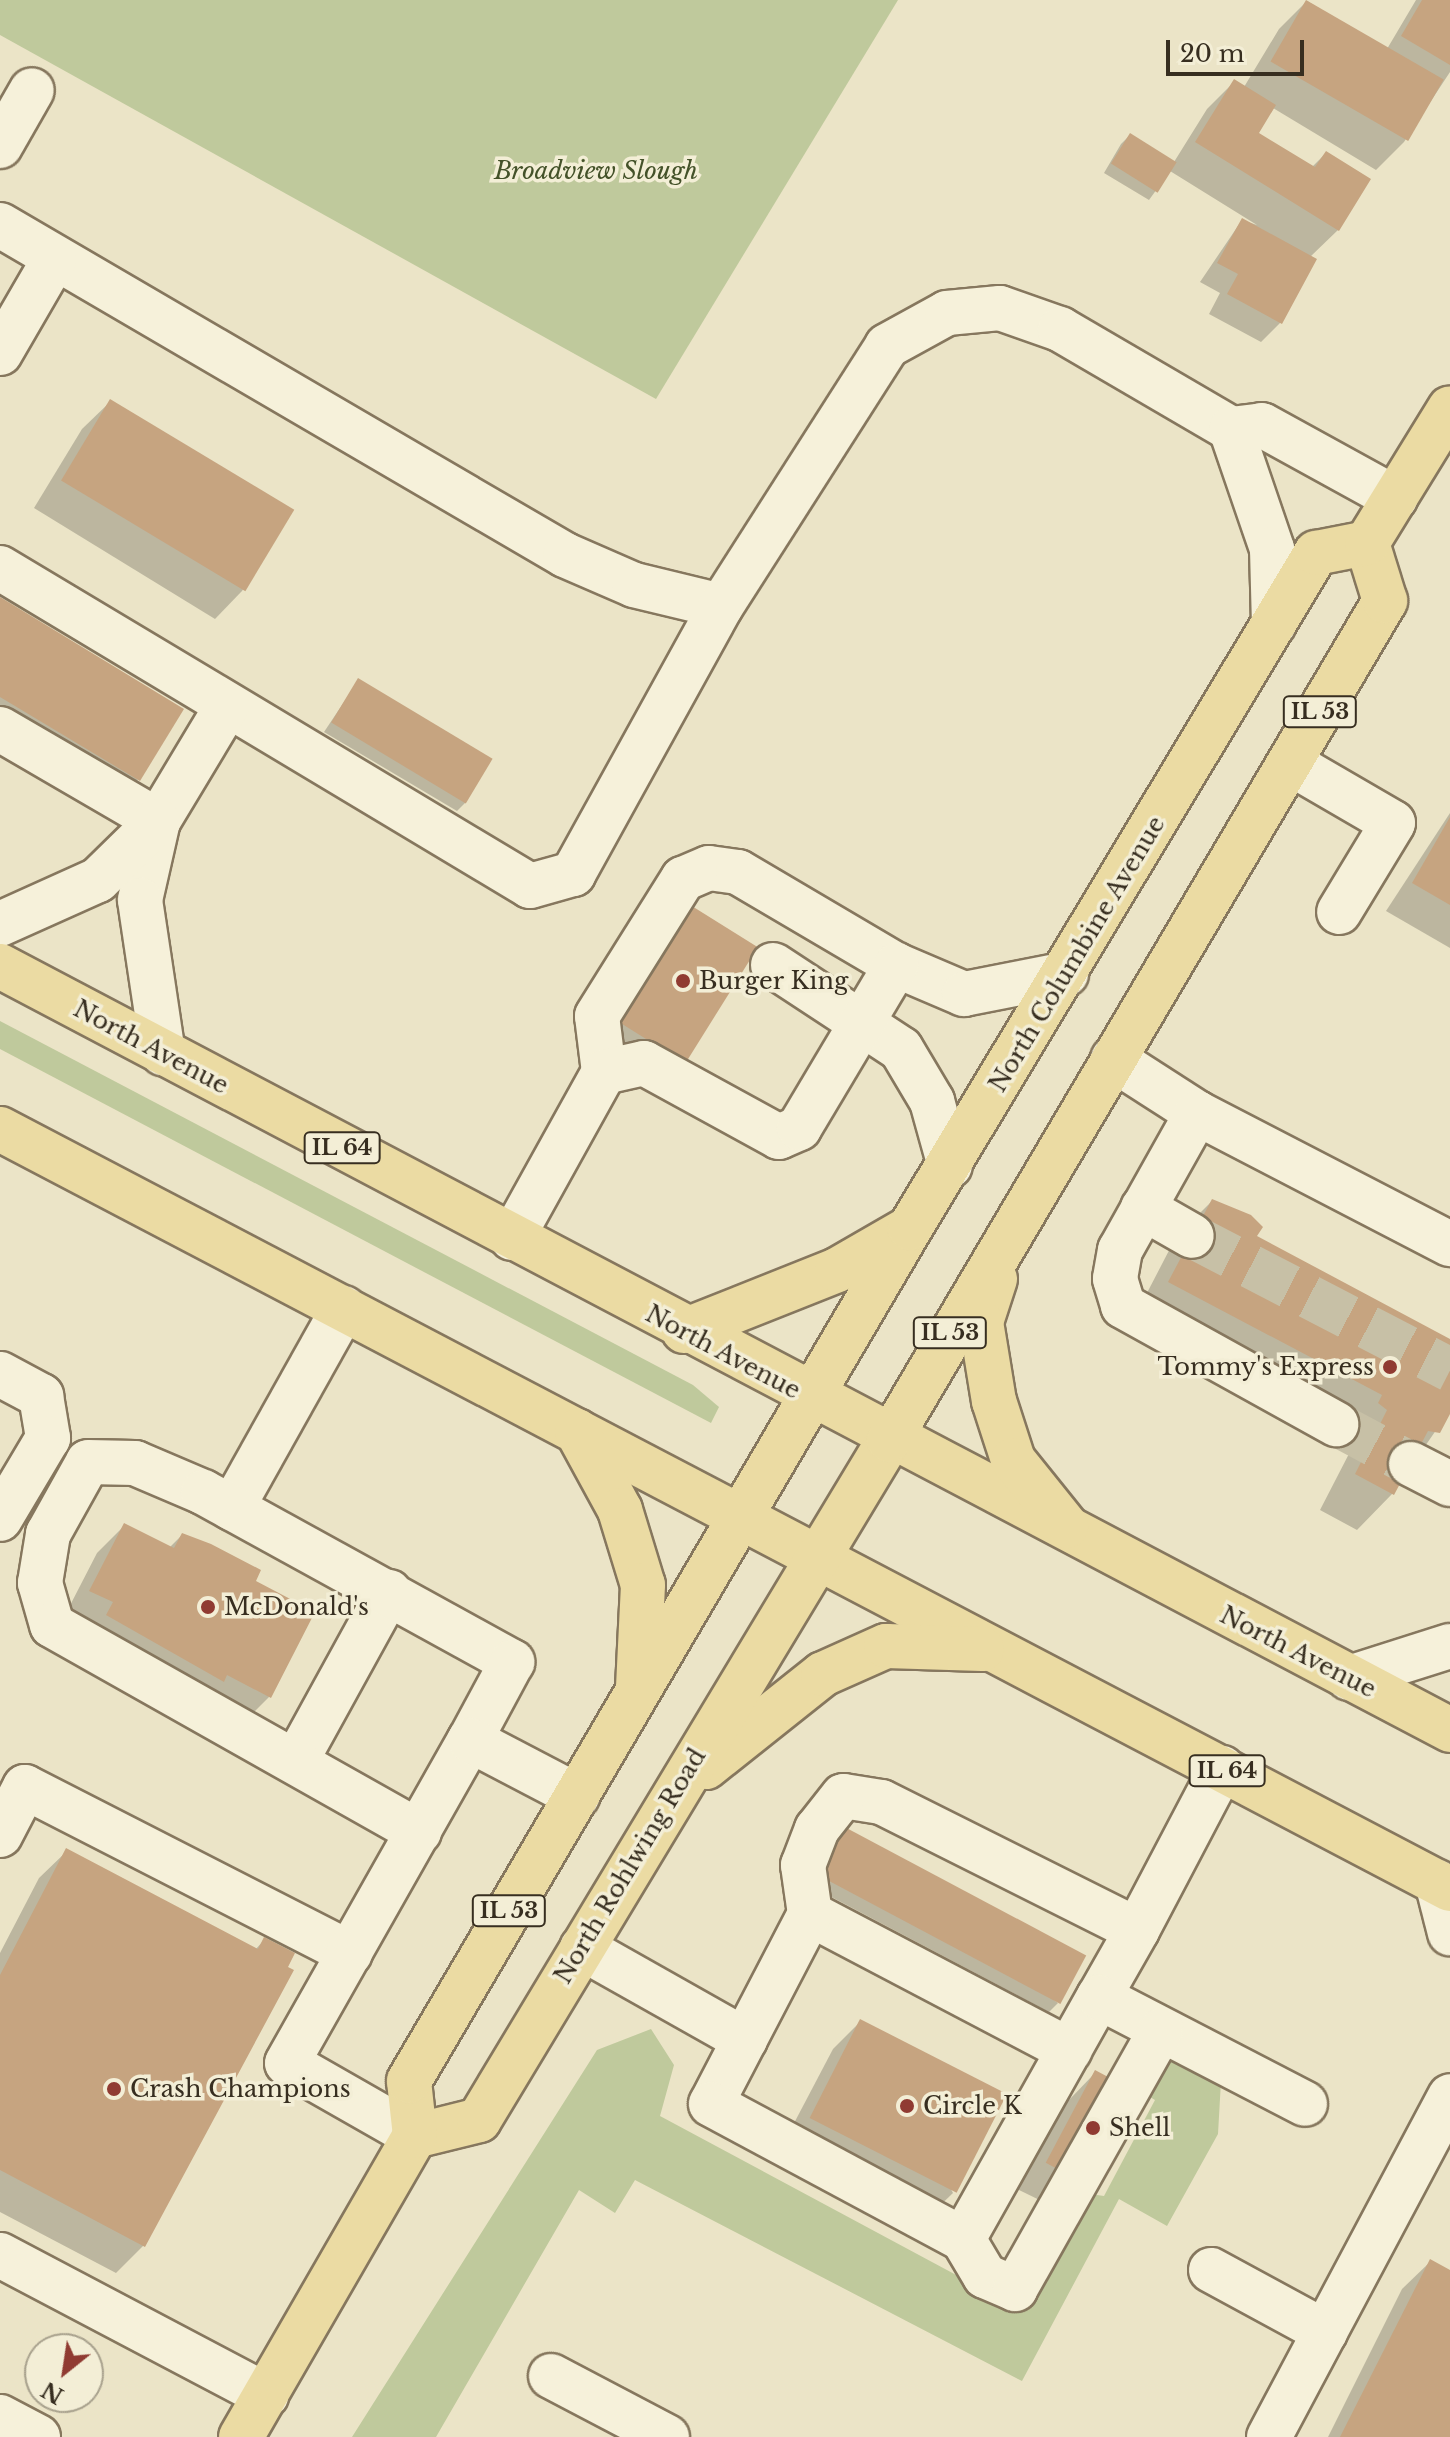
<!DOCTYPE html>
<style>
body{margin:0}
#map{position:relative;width:1450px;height:2437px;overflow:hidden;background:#ebe4c7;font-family:"Libre Baskerville",serif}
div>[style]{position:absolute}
.green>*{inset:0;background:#bfc99c}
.shadow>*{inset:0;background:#0003}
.building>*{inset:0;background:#c6a480;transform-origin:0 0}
.minor-tunnel>*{height:44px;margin-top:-22px;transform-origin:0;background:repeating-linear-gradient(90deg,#c7c0a6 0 44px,transparent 0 66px)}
.roads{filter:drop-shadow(2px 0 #86775e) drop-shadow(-2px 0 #86775e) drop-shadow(0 2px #86775e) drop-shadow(0 -2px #86775e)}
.minor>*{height:44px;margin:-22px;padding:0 22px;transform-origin:22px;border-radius:22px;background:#f6f1da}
.major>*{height:44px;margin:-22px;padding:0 22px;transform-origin:22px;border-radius:22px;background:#ebdba3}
.dots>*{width:22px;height:22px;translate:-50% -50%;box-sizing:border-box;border:4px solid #f3eed6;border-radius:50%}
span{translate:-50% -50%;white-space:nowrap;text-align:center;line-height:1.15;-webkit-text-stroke:7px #f3eed6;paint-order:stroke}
.shield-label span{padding:2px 6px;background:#f3eed6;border:2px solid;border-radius:6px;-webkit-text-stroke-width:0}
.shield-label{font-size:22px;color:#372e20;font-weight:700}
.park-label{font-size:24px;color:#445229;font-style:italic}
.street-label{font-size:24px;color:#372e20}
.poi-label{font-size:24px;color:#372e20}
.left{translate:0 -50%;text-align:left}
.right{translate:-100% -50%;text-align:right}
.north{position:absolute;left:24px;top:2333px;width:80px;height:80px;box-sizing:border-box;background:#f3eed6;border:2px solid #a8a18d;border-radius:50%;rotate:210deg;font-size:22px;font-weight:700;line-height:32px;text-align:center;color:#372e20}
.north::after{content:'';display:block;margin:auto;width:28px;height:36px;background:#903b32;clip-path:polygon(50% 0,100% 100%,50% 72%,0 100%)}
.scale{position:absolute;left:1166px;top:40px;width:138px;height:36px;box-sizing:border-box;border:4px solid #372e20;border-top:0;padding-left:10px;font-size:24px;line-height:28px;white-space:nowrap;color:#372e20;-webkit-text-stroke:6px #f3eed6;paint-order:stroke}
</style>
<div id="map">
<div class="green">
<div style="clip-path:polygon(0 0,898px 0,656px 399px,0 35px)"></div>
<div style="clip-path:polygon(0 1021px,693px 1385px,719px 1407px,711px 1423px,0 1049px)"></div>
<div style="clip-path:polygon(651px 2029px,674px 2065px,660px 2116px,986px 2291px,1083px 2193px,1104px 2196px,1155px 2100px,1138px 2090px,1163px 2047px,1221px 2081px,1218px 2134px,1167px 2226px,1119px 2199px,1022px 2381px,635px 2180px,615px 2213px,579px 2190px,436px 2437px,352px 2437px,597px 2050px)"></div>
</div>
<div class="shadow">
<div style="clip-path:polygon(1416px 0,1450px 0,1450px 72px,1404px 142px,1376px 170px,1273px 108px,1256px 133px,1311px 168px,1326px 153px,1338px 230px,1310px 257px,1280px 323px,1261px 342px,1209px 314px,1220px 293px,1200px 282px,1242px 220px,1257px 225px,1170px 171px,1149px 200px,1104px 173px,1121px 144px,1130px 135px,1174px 162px,1207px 109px,1234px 82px,1244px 87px,1279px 29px,1307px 1px,1387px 49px)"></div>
<div style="clip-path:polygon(110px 402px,291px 512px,242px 591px,215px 619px,34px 508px,82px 429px)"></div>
<div style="clip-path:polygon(0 600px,138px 780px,129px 789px,0 711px)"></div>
<div style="clip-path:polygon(358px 681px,466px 802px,457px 811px,324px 732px)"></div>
<div style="clip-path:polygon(1450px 813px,1450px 948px,1386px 911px)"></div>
<div style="clip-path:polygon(651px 929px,684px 1062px,580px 1043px)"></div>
<div style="clip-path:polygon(1212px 1201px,1254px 1236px,1450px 1341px,1450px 1410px,1392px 1494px,1357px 1530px,1320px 1510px,1353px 1446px,1134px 1318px,1176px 1237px)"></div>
<div style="clip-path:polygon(124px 1526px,169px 1548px,182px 1535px,253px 1582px,269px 1697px,241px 1725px,63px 1619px,97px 1553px)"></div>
<div style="clip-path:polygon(830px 1836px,1058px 2003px,1049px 2012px,805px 1883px)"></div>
<div style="clip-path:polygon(67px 1851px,255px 1950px,265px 1939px,143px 2246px,116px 2273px,0 2212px,0 1953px,39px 1878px)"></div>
<div style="clip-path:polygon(861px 2021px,953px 2193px,925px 2220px,782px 2146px,833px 2049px)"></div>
<div style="clip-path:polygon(1095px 2073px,1064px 2212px,1017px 2189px,1068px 2101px)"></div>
<div style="clip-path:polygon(1430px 2262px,1450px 2272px,1450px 2437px,1328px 2437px,1402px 2289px)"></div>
</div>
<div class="building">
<div style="left:1306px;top:0;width:159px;height:71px;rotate:30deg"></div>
<div style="clip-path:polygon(1422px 0,1450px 0,1450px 65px,1401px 36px)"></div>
<div style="clip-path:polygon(1234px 79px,1276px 105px,1259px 133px,1315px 167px,1326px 151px,1371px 179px,1339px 231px,1195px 142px)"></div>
<div style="left:1130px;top:133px;width:55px;height:36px;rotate:32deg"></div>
<div style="clip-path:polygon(1242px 218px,1317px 259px,1282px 324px,1227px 294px,1238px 274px,1217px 263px)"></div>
<div style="left:110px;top:399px;width:215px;height:95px;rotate:31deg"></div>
<div style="clip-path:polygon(0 597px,184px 709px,140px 781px,0 697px)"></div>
<div style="left:358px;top:678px;width:157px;height:52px;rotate:31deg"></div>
<div style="clip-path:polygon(1450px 817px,1450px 905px,1412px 883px)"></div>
<div style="left:679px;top:898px;width:93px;height:137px;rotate:32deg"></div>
<div style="clip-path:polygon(1212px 1199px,1251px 1215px,1263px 1227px,1257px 1236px,1450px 1339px,1450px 1414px,1440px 1433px,1428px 1431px,1394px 1495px,1355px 1474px,1387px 1410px,1378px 1403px,1382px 1395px,1168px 1282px)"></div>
<div style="clip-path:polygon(124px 1523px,174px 1548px,182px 1533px,211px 1544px,261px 1570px,256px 1581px,315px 1612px,271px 1698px,227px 1675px,224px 1682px,106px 1615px,113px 1602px,89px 1591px)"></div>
<div style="left:839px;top:1824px;width:280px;height:55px;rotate:28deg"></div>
<div style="clip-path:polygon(66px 1848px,258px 1949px,264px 1937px,295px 1953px,288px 1967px,294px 1970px,145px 2247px,0 2170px,0 1975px)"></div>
<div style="left:860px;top:2019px;width:165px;height:111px;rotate:27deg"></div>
<div style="left:1095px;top:2070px;width:53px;height:105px;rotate:28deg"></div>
<div style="clip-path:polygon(1430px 2259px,1450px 2270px,1450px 2437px,1340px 2437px)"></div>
</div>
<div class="minor-tunnel">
<div style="left:1192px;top:1236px;width:291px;rotate:27.4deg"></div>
<div style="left:1336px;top:1424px;width:85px;rotate:28.1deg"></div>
</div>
<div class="roads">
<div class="minor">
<div style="left:0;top:146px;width:64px;rotate:-60.3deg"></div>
<div style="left:0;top:225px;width:654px;rotate:30.29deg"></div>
<div style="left:565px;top:555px;width:75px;rotate:23.5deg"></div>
<div style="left:634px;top:585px;width:89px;rotate:13.6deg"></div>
<div style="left:721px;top:606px;width:308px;rotate:-57.4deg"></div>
<div style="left:887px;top:346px;width:68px;rotate:-28.8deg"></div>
<div style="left:947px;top:313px;width:53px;rotate:-5.4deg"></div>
<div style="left:1000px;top:308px;width:64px;rotate:19.3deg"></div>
<div style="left:1060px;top:329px;width:198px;rotate:30.3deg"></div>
<div style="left:1231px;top:429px;width:127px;rotate:71.1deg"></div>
<div style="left:1272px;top:549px;width:75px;rotate:88.5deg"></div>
<div style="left:0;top:353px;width:108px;rotate:-59.9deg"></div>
<div style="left:1231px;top:429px;width:31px;rotate:-7deg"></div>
<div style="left:1262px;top:425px;width:152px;rotate:28.8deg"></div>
<div style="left:0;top:568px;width:618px;rotate:30.96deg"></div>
<div style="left:530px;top:886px;width:45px;rotate:-15.6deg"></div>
<div style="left:573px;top:874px;width:306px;rotate:-61.1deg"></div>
<div style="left:0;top:729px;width:183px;rotate:30.2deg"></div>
<div style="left:158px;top:821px;width:134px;rotate:-59deg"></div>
<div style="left:1290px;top:763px;width:119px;rotate:30.2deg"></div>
<div style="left:1393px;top:823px;width:104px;rotate:121.2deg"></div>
<div style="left:158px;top:821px;width:81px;rotate:102.8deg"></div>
<div style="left:140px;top:900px;width:155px;rotate:81.5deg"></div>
<div style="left:0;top:924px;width:107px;rotate:-24.2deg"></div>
<div style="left:98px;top:880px;width:84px;rotate:-44.5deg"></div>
<div style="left:773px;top:965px;width:153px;rotate:33.3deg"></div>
<div style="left:901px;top:1049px;width:61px;rotate:59.2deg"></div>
<div style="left:932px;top:1101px;width:67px;rotate:74.5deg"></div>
<div style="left:1113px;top:1059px;width:100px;rotate:32.7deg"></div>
<div style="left:1197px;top:1113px;width:285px;rotate:27.4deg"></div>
<div style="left:604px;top:1072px;width:56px;rotate:-97.1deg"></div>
<div style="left:597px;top:1016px;width:162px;rotate:-57.9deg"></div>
<div style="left:683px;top:879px;width:28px;rotate:-23deg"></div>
<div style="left:709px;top:868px;width:29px;rotate:8deg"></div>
<div style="left:738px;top:872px;width:183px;rotate:30.5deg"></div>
<div style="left:896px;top:965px;width:74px;rotate:23.1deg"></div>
<div style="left:964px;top:994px;width:104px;rotate:-11.1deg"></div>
<div style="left:1197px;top:1113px;width:157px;rotate:119.3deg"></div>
<div style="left:1120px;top:1250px;width:29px;rotate:100deg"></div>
<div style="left:1115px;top:1279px;width:28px;rotate:73deg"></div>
<div style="left:1123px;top:1306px;width:244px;rotate:29deg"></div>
<div style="left:1143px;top:1208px;width:56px;rotate:29.7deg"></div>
<div style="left:512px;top:1238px;width:190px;rotate:-61deg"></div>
<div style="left:604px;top:1072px;width:41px;rotate:-12.7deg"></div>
<div style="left:644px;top:1063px;width:154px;rotate:28.7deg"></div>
<div style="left:779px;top:1137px;width:22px;rotate:-24deg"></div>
<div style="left:799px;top:1128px;width:190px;rotate:-59.2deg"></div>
<div style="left:0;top:1374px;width:47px;rotate:28.2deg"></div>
<div style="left:41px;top:1396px;width:43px;rotate:80.5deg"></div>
<div style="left:48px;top:1438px;width:94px;rotate:120.7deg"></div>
<div style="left:1411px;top:1464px;width:44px;rotate:27.1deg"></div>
<div style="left:232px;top:1508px;width:229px;rotate:-60.8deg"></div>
<div style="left:1349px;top:1678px;width:106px;rotate:-17.6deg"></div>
<div style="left:296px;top:1761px;width:193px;rotate:-61.2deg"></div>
<div style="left:419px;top:1832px;width:421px;rotate:-150.6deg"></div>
<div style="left:52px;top:1625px;width:44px;rotate:-105.9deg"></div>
<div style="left:40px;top:1583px;width:50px;rotate:-80.7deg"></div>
<div style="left:48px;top:1534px;width:82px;rotate:-60.9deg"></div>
<div style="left:88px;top:1462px;width:47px;rotate:1.2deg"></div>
<div style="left:135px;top:1463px;width:74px;rotate:23.1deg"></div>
<div style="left:203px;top:1492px;width:353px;rotate:28.8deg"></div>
<div style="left:512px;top:1662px;width:89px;rotate:118.3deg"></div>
<div style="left:0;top:1835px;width:54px;rotate:-62.5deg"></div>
<div style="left:25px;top:1787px;width:365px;rotate:27.1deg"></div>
<div style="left:1437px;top:1882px;width:53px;rotate:75.7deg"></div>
<div style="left:810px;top:1914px;width:293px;rotate:27.7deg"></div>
<div style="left:1137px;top:1930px;width:183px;rotate:-62.3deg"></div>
<div style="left:582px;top:1948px;width:187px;rotate:29.4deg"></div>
<div style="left:1099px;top:1997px;width:77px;rotate:-60.4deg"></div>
<div style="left:1137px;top:1930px;width:286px;rotate:-153.4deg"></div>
<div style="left:881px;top:1802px;width:38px;rotate:-171deg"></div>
<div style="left:843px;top:1796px;width:42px;rotate:128.2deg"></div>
<div style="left:817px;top:1829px;width:39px;rotate:111deg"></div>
<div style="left:803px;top:1865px;width:49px;rotate:81.9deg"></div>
<div style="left:810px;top:1914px;width:214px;rotate:117.5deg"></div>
<div style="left:711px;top:2104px;width:286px;rotate:28.2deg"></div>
<div style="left:963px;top:2239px;width:278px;rotate:-60.7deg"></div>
<div style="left:1099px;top:1997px;width:232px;rotate:27.4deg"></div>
<div style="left:415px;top:2136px;width:147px;rotate:-150.3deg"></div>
<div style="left:287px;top:2063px;width:371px;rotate:-60.5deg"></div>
<div style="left:470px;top:1740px;width:121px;rotate:27.6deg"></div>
<div style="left:963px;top:2239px;width:43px;rotate:59.3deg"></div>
<div style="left:985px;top:2276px;width:33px;rotate:23deg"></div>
<div style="left:1015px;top:2289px;width:297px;rotate:-60.6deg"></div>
<div style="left:0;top:2255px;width:301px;rotate:27.8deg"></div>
<div style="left:1211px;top:2270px;width:130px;rotate:28.5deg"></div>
<div style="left:551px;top:2376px;width:131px;rotate:27.7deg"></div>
<div style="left:0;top:2417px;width:43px;rotate:27.8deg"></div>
<div style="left:1269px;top:2437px;width:386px;rotate:-62deg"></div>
</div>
<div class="major">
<div style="left:0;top:966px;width:1639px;rotate:27.78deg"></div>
<div style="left:0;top:1129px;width:1637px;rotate:27.66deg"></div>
<div style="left:995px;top:1279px;width:45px;rotate:108deg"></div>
<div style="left:981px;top:1322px;width:80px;rotate:80.7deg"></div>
<div style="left:994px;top:1401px;width:62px;rotate:72.1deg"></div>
<div style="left:1013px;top:1460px;width:85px;rotate:51.2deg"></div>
<div style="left:684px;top:1331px;width:165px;rotate:-21.7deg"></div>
<div style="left:837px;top:1270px;width:84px;rotate:-29.9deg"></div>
<div style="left:577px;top:1431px;width:90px;rotate:61.4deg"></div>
<div style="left:620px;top:1510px;width:78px;rotate:73deg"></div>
<div style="left:643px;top:1585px;width:101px;rotate:92.8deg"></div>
<div style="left:706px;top:1767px;width:149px;rotate:-38.5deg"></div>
<div style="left:823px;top:1674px;width:69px;rotate:-24deg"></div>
<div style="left:886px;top:1646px;width:96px;rotate:1.8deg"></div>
<div style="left:415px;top:2136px;width:66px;rotate:-14deg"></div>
<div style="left:479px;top:2120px;width:794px;rotate:-58.91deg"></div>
<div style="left:889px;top:1440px;width:975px;rotate:-59.41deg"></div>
<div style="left:1385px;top:601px;width:61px;rotate:-107.2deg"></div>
<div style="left:241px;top:2437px;width:348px;rotate:-60deg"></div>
<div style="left:415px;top:2136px;width:55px;rotate:-96.2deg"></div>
<div style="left:409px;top:2081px;width:989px;rotate:-59.57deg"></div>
<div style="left:910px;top:1228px;width:788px;rotate:-58.97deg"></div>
<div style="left:1316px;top:553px;width:52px;rotate:-11.1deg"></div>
<div style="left:1367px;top:543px;width:158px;rotate:-58.4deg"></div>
</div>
</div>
<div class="dots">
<div style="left:683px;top:981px;background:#903b32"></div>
<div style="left:1390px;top:1367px;background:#903b32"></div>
<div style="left:208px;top:1607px;background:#903b32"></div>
<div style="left:114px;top:2089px;background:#903b32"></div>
<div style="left:907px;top:2106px;background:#903b32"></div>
<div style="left:1093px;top:2128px;background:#903b32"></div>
</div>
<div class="shield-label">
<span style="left:1320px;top:712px">IL 53</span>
<span style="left:342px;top:1148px">IL 64</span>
<span style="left:950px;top:1333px">IL 53</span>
<span style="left:1227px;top:1771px">IL 64</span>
<span style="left:509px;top:1911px">IL 53</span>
</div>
<div class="park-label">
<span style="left:596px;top:171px">Broadview Slough</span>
</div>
<div class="street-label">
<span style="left:1077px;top:954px;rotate:-59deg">North Columbine Avenue</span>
<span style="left:151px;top:1047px;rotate:28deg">North Avenue</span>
<span style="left:723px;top:1352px;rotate:28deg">North Avenue</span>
<span style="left:1298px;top:1652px;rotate:27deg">North Avenue</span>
<span style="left:630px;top:1866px;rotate:-59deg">North Rohlwing Road</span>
</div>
<div class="poi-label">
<span class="left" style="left:699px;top:981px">Burger King</span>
<span class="right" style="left:1374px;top:1367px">Tommy's Express</span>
<span class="left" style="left:224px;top:1607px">McDonald's</span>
<span class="left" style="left:130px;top:2089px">Crash Champions</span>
<span class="left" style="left:923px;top:2106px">Circle K</span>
<span class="left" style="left:1109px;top:2128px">Shell</span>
</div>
<div class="north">N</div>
<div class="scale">20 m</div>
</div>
